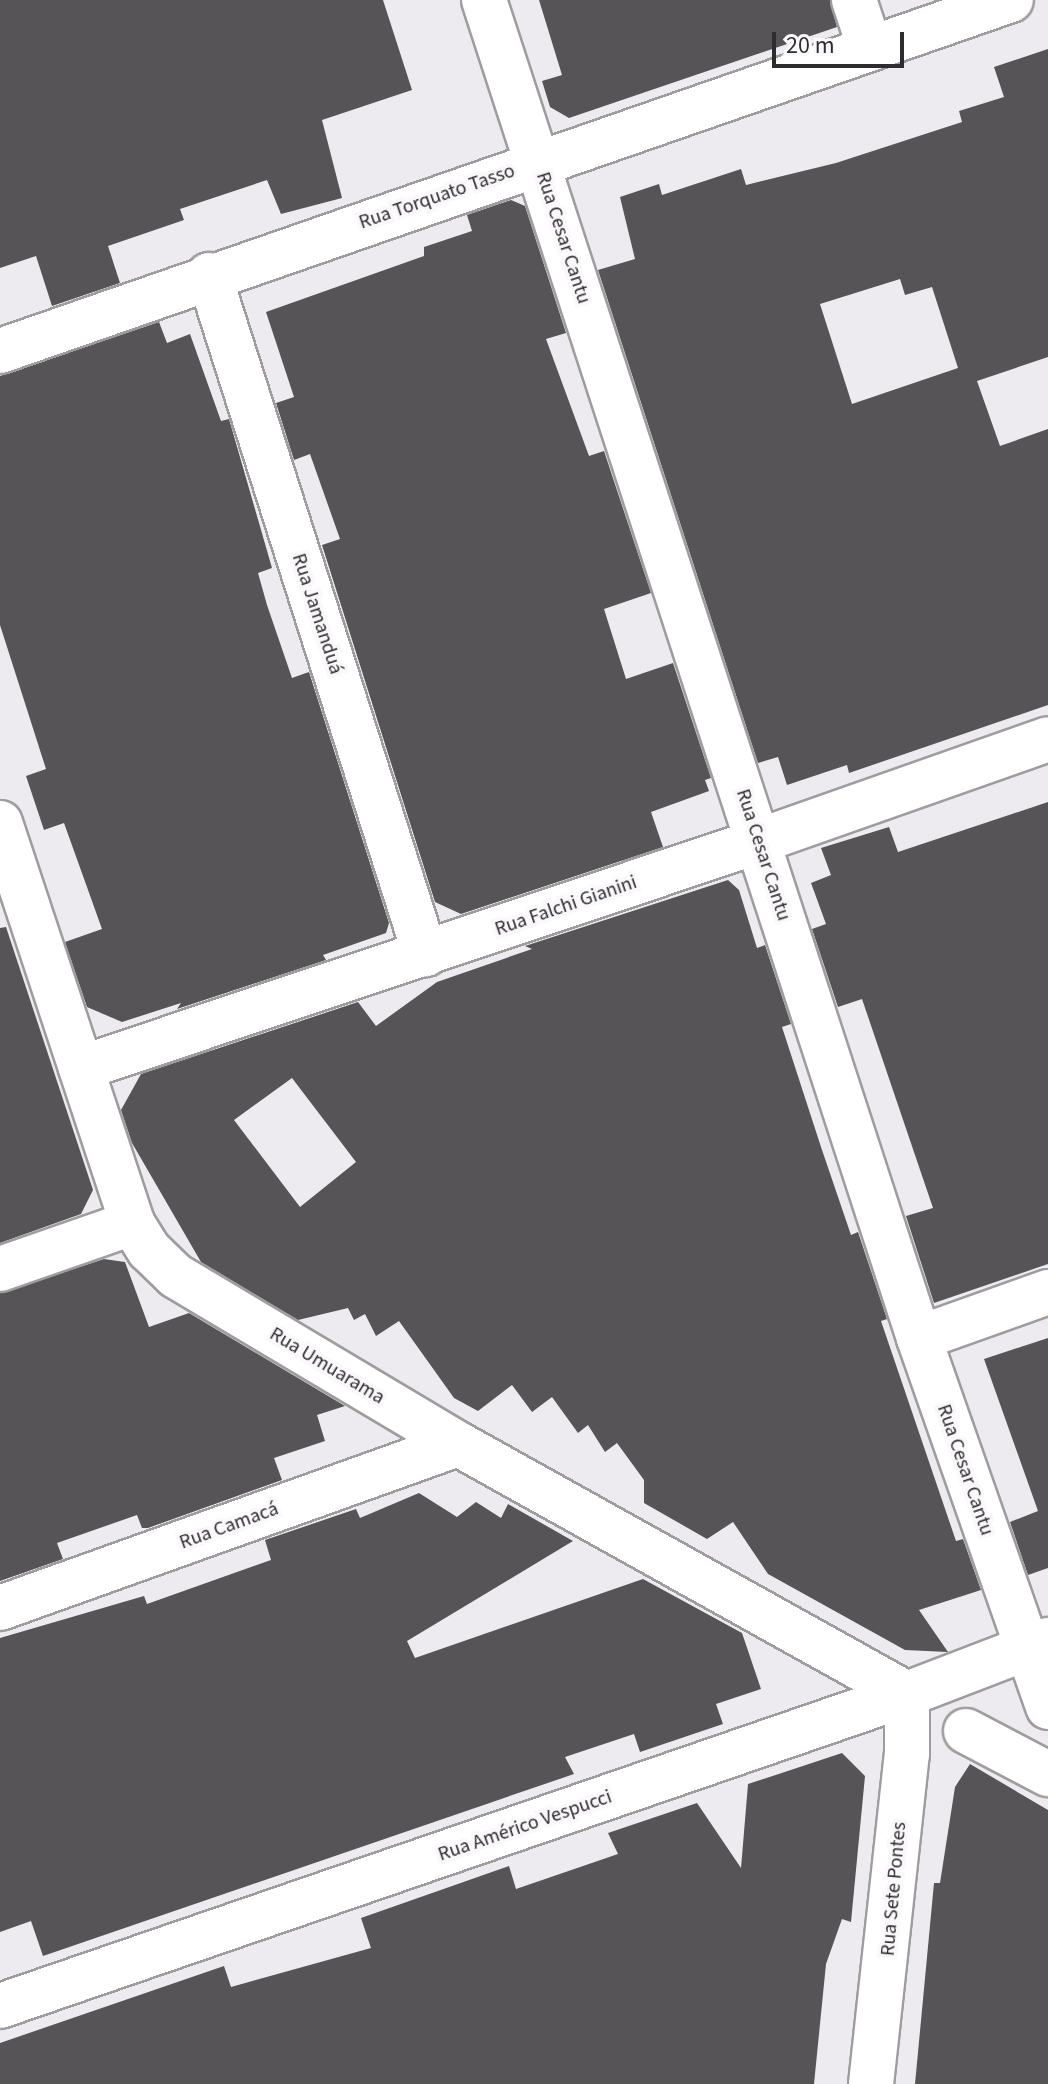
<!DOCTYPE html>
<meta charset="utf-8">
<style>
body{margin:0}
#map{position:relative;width:1048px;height:2084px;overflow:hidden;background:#edebef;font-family:"Source Sans 3",sans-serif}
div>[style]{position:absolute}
.building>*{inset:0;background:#565457}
.roads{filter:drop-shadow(2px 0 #9f9ca0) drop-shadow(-2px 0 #9f9ca0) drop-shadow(0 2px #9f9ca0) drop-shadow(0 -2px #9f9ca0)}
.minor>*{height:44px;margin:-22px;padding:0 22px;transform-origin:22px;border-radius:22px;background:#fff}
span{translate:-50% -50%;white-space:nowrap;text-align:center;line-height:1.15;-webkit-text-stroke:8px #fbf8fc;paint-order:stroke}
.street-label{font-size:20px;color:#2d2c2e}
.scale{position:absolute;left:772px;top:32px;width:132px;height:36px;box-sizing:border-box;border:4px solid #2d2c2e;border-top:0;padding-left:10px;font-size:24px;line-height:28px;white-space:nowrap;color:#2d2c2e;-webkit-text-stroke:6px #fbf8fc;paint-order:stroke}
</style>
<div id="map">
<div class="building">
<div style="clip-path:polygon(0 0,383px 0,412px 90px,322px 120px,342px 198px,281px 214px,267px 180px,180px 209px,184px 220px,108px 246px,120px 283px,52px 306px,36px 256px,0 268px)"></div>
<div style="clip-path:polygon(539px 0,830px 0,837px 27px,569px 118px,550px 107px,542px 81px,562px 75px)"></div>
<div style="clip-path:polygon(evenodd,1048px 49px,1048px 357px,977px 381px,1000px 446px,1048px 429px,1048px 705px,849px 773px,847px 765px,787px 785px,778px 757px,758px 763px,598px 270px,635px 259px,620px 197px,659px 184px,662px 195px,741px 169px,746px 185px,836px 163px,962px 122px,959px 111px,1004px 97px,994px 67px,1048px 49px,900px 279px,905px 295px,932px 287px,958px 368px,852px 404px,820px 304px,900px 279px)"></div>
<div style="clip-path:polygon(511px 200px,525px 206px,566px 333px,546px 339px,589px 456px,604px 451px,651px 593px,604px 609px,626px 679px,673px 663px,711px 778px,705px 780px,709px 791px,651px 812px,663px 847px,461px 914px,435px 902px,322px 545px,340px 539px,310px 454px,294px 460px,276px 403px,294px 397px,266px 312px,424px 256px,424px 247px,472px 231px,467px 215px)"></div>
<div style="clip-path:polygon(159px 322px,167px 343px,190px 334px,221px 421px,229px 419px,272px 568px,258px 573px,267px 605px,292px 678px,309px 672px,389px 923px,386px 933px,323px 955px,326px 960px,177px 1009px,181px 1003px,122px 1022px,87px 1007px,65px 942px,102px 929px,64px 823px,44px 830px,26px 776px,46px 769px,0 625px,0 376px)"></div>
<div style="clip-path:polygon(1048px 802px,1048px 1264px,934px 1303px,906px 1216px,933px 1208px,862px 999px,838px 1007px,812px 929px,826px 924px,811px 883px,831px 875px,821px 848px,889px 827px,898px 852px)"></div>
<div style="clip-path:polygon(evenodd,728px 880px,739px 890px,757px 948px,765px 945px,791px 1024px,782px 1027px,821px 1147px,851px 1235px,858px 1232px,887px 1319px,881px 1321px,956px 1541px,963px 1539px,981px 1590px,919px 1610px,948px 1652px,905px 1650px,768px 1574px,733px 1522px,707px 1539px,644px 1503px,644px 1480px,617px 1443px,605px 1452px,588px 1425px,578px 1433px,552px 1397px,532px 1412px,512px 1385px,478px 1411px,454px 1398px,399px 1321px,376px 1336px,365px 1314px,354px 1320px,348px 1308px,298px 1320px,201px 1262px,132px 1143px,121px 1110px,141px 1074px,358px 1002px,376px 1026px,437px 982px,532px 949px,525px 946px,728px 880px,292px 1078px,356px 1162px,300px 1207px,234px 1120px,292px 1078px)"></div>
<div style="clip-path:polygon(6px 927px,93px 1190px,81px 1214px,0 1243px,0 928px)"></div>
<div style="clip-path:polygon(104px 1259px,125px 1262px,149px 1327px,189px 1313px,345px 1406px,317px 1415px,325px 1441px,274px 1458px,282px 1480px,148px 1528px,142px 1528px,137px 1515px,57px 1543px,63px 1559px,0 1581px,0 1293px)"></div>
<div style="clip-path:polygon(1048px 1338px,1048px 1568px,1028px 1575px,1010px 1522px,1038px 1511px,984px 1359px)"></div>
<div style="clip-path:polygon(419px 1493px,457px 1517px,476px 1502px,501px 1518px,508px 1504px,573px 1541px,407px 1641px,415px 1658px,643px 1579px,742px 1633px,761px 1689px,716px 1704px,723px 1724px,640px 1752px,634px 1734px,565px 1757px,574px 1774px,43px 1956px,31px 1921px,0 1932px,0 1638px,144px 1596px,147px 1604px,271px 1560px,265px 1540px,356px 1509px,360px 1518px)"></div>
<div style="clip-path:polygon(842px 1753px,865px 1776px,851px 1922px,842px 1919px,826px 1964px,814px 2084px,0 2084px,0 2043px,224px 1966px,231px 1987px,371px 1948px,361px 1918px,509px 1866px,516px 1889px,618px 1854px,608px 1833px,697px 1803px,741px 1868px,748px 1784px)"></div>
<div style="clip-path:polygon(970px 1764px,1048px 1810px,1048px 2084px,915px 2084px,934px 1883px,940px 1883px,955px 1787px)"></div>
</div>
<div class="roads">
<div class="minor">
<div style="left:484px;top:0;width:1407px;rotate:71.99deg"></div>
<div style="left:919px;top:1338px;width:391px;rotate:70.7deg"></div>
<div style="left:854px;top:0;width:51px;rotate:71.6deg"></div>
<div style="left:209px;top:275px;width:713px;rotate:72.35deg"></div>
<div style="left:0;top:351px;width:1070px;rotate:-19.15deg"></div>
<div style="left:0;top:823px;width:421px;rotate:71.7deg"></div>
<div style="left:132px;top:1223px;width:32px;rotate:58deg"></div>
<div style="left:149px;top:1250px;width:37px;rotate:44deg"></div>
<div style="left:176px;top:1276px;width:328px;rotate:30.8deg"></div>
<div style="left:458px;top:1444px;width:514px;rotate:29.11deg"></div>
<div style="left:81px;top:1068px;width:715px;rotate:-18.51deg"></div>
<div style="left:759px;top:841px;width:306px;rotate:-19.4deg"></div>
<div style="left:0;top:1269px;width:140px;rotate:-19.2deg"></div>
<div style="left:919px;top:1338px;width:137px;rotate:-19.6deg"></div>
<div style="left:0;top:1608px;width:486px;rotate:-19.7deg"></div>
<div style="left:966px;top:1731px;width:93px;rotate:27.7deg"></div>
<div style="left:0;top:2006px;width:959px;rotate:-18.98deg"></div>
<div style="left:907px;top:1694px;width:151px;rotate:-21deg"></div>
<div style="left:871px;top:2084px;width:332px;rotate:-83.8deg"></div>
<div style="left:907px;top:1754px;width:60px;rotate:-90deg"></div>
</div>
</div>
<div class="street-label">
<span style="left:437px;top:197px;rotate:-19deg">Rua Torquato Tasso</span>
<span style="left:563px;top:238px;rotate:72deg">Rua Cesar Cantu</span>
<span style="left:317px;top:614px;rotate:72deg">Rua Jamanduá</span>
<span style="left:763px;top:855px;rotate:72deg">Rua Cesar Cantu</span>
<span style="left:566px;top:906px;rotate:-19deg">Rua Falchi Gianini</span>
<span style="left:327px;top:1366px;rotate:31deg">Rua Umuarama</span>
<span style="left:965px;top:1470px;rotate:71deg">Rua Cesar Cantu</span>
<span style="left:229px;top:1526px;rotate:-20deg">Rua Camacá</span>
<span style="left:525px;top:1826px;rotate:-19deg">Rua Américo Vespucci</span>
<span style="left:894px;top:1889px;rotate:-85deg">Rua Sete Pontes</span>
</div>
<div class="scale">20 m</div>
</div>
